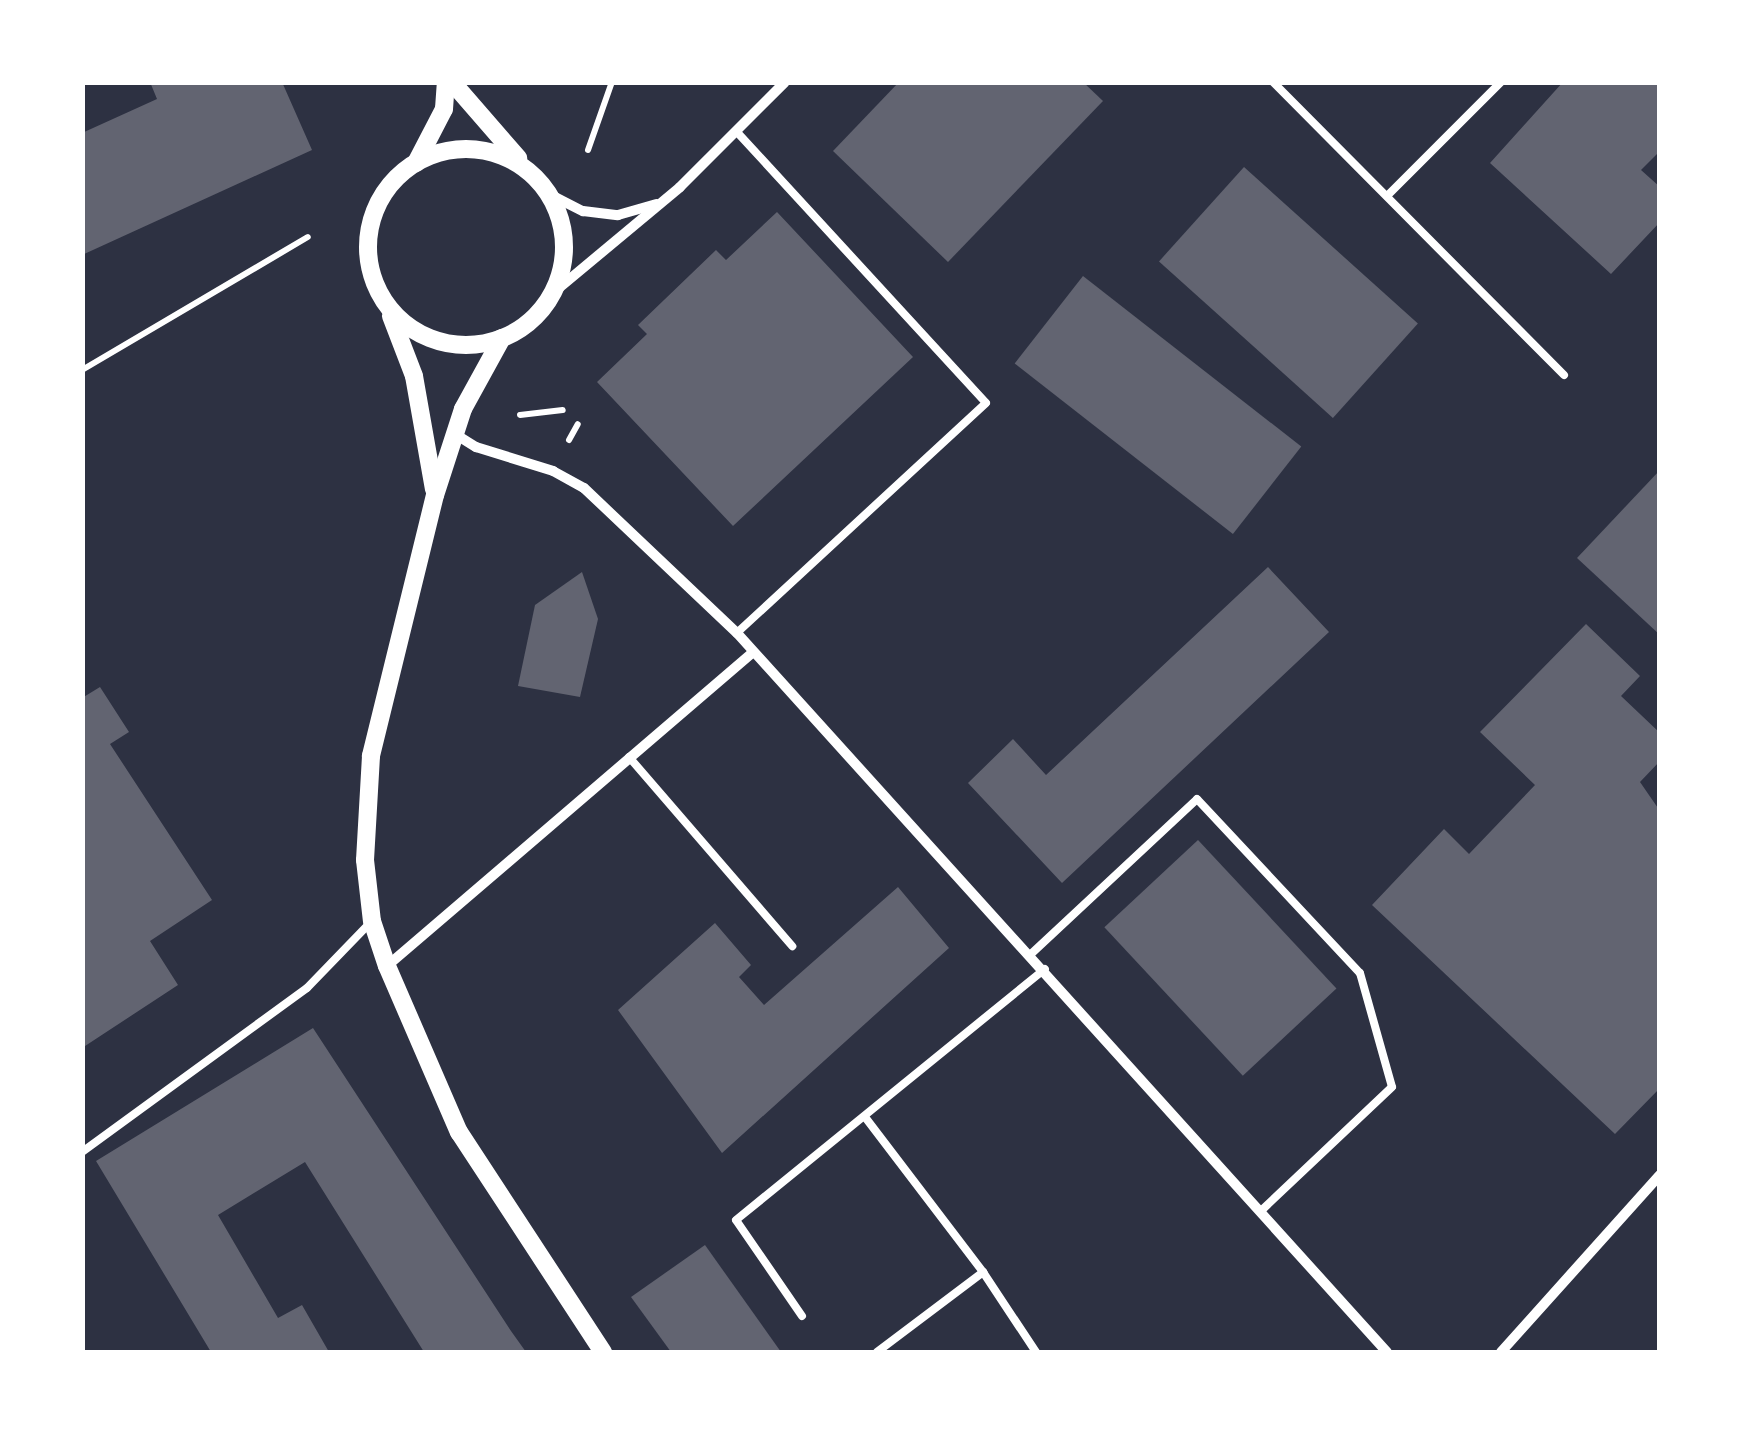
<!DOCTYPE html>
<style>
body{margin:0}
#map{position:relative;width:1742px;height:1435px;overflow:hidden;background:#2d3142;font-family:Rubik,sans-serif}
div>[style]{position:absolute}
.building>*{inset:0;background:#626471;transform-origin:0 0}
.path>*{height:6px;margin:-3px;padding:0 3px;transform-origin:3px;border-radius:3px;background:#fff}
.service>*{height:8px;margin:-4px;padding:0 4px;transform-origin:4px;border-radius:4px;background:#fff}
.minor>*{height:10px;margin:-5px;padding:0 5px;transform-origin:5px;border-radius:5px;background:#fff}
.tertiary>*{height:18px;margin:-9px;padding:0 9px;transform-origin:9px;border-radius:9px;background:#fff}
.tertiary>.ring{margin:-9px;padding:0;box-sizing:content-box;background:none;border:18px solid #fff;border-radius:50%}
span{translate:-50% -50%;white-space:nowrap;text-align:center;line-height:1.15;-webkit-text-stroke:8px #fff;paint-order:stroke}
.frame{position:absolute;inset:0;border:85px solid #fff;pointer-events:none}
</style>
<div id="map">
<div class="building">
<div style="clip-path:polygon(150px 82px,282px 82px,312px 150px,82px 255px,82px 133px,157px 99px)"></div>
<div style="clip-path:polygon(899px 82px,1083px 82px,1103px 101px,948px 262px,833px 151px)"></div>
<div style="clip-path:polygon(1563px 82px,1660px 82px,1660px 151px,1641px 170px,1660px 187px,1660px 222px,1611px 274px,1490px 163px)"></div>
<div style="left:1244px;top:167px;width:234px;height:127px;rotate:42deg"></div>
<div style="clip-path:polygon(777px 212px,913px 357px,733px 526px,597px 382px,647px 334px,638px 325px,716px 250px,726px 260px)"></div>
<div style="left:1083px;top:276px;width:277px;height:111px;rotate:38deg"></div>
<div style="clip-path:polygon(1660px 470px,1660px 635px,1577px 558px)"></div>
<div style="clip-path:polygon(1268px 567px,1329px 632px,1062px 883px,968px 783px,1013px 739px,1046px 775px)"></div>
<div style="clip-path:polygon(582px 572px,598px 619px,580px 697px,518px 686px,535px 605px)"></div>
<div style="clip-path:polygon(1586px 624px,1640px 676px,1621px 696px,1660px 733px,1660px 761px,1640px 782px,1660px 811px,1660px 1088px,1615px 1134px,1372px 905px,1444px 829px,1469px 854px,1535px 785px,1480px 732px)"></div>
<div style="clip-path:polygon(100px 687px,129px 732px,110px 744px,212px 900px,150px 941px,178px 985px,82px 1048px,82px 698px)"></div>
<div style="left:1198px;top:840px;width:203px;height:128px;rotate:47deg"></div>
<div style="clip-path:polygon(898px 887px,949px 948px,722px 1153px,618px 1010px,715px 923px,751px 965px,739px 977px,764px 1005px)"></div>
<div style="clip-path:polygon(313px 1028px,511px 1331px,526px 1352px,424px 1352px,305px 1162px,218px 1215px,278px 1318px,302px 1305px,329px 1352px,211px 1352px,96px 1161px)"></div>
<div style="clip-path:polygon(705px 1245px,781px 1352px,671px 1352px,631px 1297px)"></div>
</div>
<div class="path">
<div style="left:588px;top:150px;width:72px;rotate:-70.6deg"></div>
<div style="left:82px;top:370px;width:262px;rotate:-30.5deg"></div>
<div style="left:520px;top:415px;width:43px;rotate:-6.6deg"></div>
<div style="left:569px;top:440px;width:18px;rotate:-61deg"></div>
</div>
<div class="service">
<div style="left:1273px;top:82px;width:413px;rotate:45.2deg"></div>
<div style="left:736px;top:131px;width:369px;rotate:47.4deg"></div>
<div style="left:986px;top:403px;width:339px;rotate:137.3deg"></div>
<div style="left:1387px;top:196px;width:161px;rotate:-45deg"></div>
<div style="left:629px;top:757px;width:250px;rotate:49.2deg"></div>
<div style="left:1031px;top:954px;width:227px;rotate:-43deg"></div>
<div style="left:1197px;top:799px;width:238px;rotate:46.9deg"></div>
<div style="left:1360px;top:973px;width:118px;rotate:74.3deg"></div>
<div style="left:1392px;top:1087px;width:179px;rotate:136.6deg"></div>
<div style="left:865px;top:1117px;width:195px;rotate:52.7deg"></div>
<div style="left:983px;top:1272px;width:96px;rotate:56.5deg"></div>
<div style="left:82px;top:1152px;width:278px;rotate:-36.1deg"></div>
<div style="left:307px;top:988px;width:89px;rotate:-45.9deg"></div>
<div style="left:802px;top:1316px;width:116px;rotate:-124.5deg"></div>
<div style="left:736px;top:1220px;width:398px;rotate:-39.1deg"></div>
<div style="left:877px;top:1352px;width:133px;rotate:-37deg"></div>
</div>
<div class="minor">
<div style="left:551px;top:195px;width:36px;rotate:27deg"></div>
<div style="left:583px;top:211px;width:35px;rotate:7deg"></div>
<div style="left:618px;top:215px;width:40px;rotate:-16deg"></div>
<div style="left:553px;top:293px;width:165px;rotate:-39.8deg"></div>
<div style="left:680px;top:187px;width:148px;rotate:-45deg"></div>
<div style="left:455px;top:434px;width:25px;rotate:32deg"></div>
<div style="left:476px;top:447px;width:81px;rotate:17.3deg"></div>
<div style="left:553px;top:471px;width:35px;rotate:29deg"></div>
<div style="left:584px;top:488px;width:211px;rotate:43.5deg"></div>
<div style="left:737px;top:633px;width:969px;rotate:47.89deg"></div>
<div style="left:387px;top:966px;width:482px;rotate:-40.6deg"></div>
<div style="left:1501px;top:1352px;width:238px;rotate:-48.1deg"></div>
</div>
<div class="tertiary">
<div style="left:452px;top:82px;width:101px;rotate:49deg"></div>
<div class="ring" style="left:368px;top:149px;width:178px;height:178px"></div>
<div style="left:416px;top:163px;width:61px;rotate:-62.6deg"></div>
<div style="left:444px;top:109px;width:27px;rotate:-86deg"></div>
<div style="left:391px;top:316px;width:64px;rotate:69deg"></div>
<div style="left:414px;top:376px;width:115px;rotate:80deg"></div>
<div style="left:502px;top:338px;width:81px;rotate:118.8deg"></div>
<div style="left:463px;top:409px;width:90px;rotate:108deg"></div>
<div style="left:435px;top:495px;width:269px;rotate:103.8deg"></div>
<div style="left:371px;top:756px;width:104px;rotate:93.3deg"></div>
<div style="left:365px;top:860px;width:61px;rotate:83.5deg"></div>
<div style="left:372px;top:921px;width:47px;rotate:71.6deg"></div>
<div style="left:387px;top:966px;width:181px;rotate:66.6deg"></div>
<div style="left:459px;top:1132px;width:263px;rotate:56.8deg"></div>
</div>
<div class="frame"></div>
</div>
